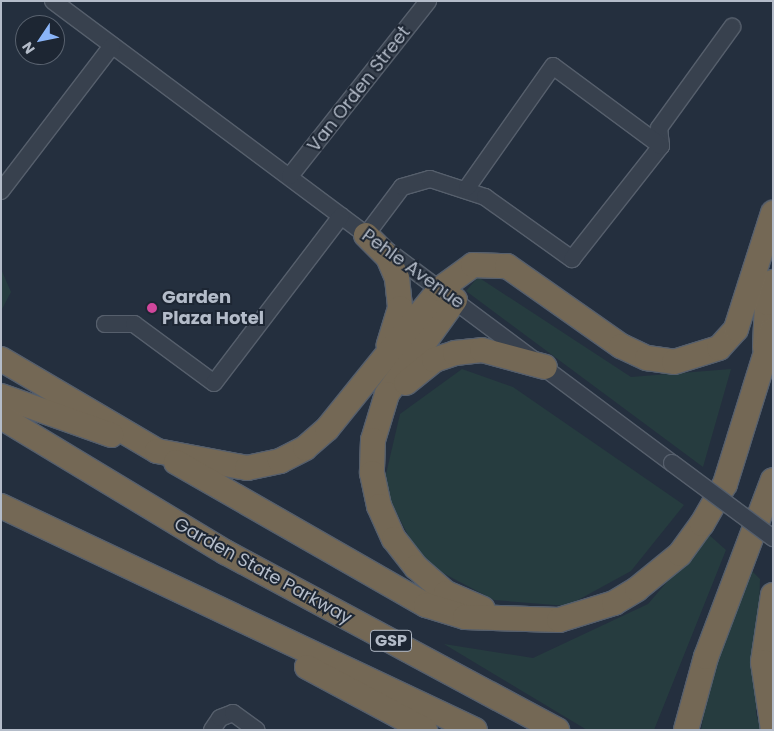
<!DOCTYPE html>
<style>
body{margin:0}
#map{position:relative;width:774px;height:731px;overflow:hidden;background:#242f3e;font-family:Poppins,sans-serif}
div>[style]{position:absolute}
.green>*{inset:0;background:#263c3f}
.roads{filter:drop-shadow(1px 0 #565f6c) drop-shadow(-1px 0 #565f6c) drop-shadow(0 1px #565f6c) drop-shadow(0 -1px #565f6c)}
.minor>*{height:16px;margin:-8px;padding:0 8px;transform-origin:8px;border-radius:8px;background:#38414e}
.highway>*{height:24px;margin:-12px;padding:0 12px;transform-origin:12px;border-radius:12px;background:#746855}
.bridges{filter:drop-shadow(1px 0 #565f6c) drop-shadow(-1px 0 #565f6c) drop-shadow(0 1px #565f6c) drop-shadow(0 -1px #565f6c)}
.minor-bridge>*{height:16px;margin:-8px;padding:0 8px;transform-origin:8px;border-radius:8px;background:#38414e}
.dots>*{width:14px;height:14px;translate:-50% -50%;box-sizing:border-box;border:2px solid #1d2633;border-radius:50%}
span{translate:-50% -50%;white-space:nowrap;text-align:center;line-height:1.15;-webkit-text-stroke:4px #1d2633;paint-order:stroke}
.shield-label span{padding:1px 4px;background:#1d2633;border:1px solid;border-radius:4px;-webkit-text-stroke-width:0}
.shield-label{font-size:16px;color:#b4bcc9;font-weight:700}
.street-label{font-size:18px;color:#b4bcc9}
.poi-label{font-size:18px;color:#b4bcc9;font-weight:700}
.left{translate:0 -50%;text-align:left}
.frame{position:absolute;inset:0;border:2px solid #b4bcc9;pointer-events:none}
.north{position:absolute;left:15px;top:15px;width:50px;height:50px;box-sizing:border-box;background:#1d2633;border:1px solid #59626f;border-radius:50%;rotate:236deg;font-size:14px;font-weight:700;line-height:20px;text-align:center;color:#b4bcc9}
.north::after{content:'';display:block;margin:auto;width:18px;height:22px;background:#8ab4f8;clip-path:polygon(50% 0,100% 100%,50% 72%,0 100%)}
</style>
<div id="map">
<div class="green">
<div style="clip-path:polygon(1px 269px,11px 292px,1px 311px)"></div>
<div style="clip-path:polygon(478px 277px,631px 377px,731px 369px,703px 467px,466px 291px)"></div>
<div style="clip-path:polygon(462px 369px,513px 387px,684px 505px,631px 571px,567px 606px,494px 600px,422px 562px,383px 487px,400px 414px)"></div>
<div style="clip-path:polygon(708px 534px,726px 550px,654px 730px,587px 730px,444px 644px,533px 658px,648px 604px)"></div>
<div style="clip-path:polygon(748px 567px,760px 579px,756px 714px,761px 730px,701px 730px,717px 640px)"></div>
</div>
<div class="roads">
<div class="minor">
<div style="left:53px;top:1px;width:772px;rotate:36.74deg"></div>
<div style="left:661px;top:146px;width:18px;rotate:-96deg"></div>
<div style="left:659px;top:128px;width:125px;rotate:-54.1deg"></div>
<div style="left:290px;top:176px;width:223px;rotate:-51.7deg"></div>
<div style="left:1px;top:191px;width:183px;rotate:-52.6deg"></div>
<div style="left:366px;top:235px;width:60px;rotate:-53.1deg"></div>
<div style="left:402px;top:187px;width:29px;rotate:-16deg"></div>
<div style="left:430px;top:179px;width:58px;rotate:18.1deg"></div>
<div style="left:485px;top:197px;width:107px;rotate:35.5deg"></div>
<div style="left:572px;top:259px;width:144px;rotate:-51.8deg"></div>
<div style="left:661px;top:146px;width:134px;rotate:-143.5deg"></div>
<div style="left:553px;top:66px;width:149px;rotate:125.2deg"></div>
<div style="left:105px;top:324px;width:29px"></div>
<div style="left:134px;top:324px;width:99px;rotate:36.4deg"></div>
<div style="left:214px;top:383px;width:210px;rotate:-52.7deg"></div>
<div style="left:212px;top:730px;width:14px;rotate:-56deg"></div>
<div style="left:220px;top:718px;width:14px;rotate:-21deg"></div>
<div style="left:233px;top:713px;width:29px;rotate:36deg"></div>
</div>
<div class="highway">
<div style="left:366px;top:235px;width:31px;rotate:45deg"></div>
<div style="left:388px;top:257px;width:23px;rotate:67deg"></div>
<div style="left:397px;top:278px;width:30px;rotate:84deg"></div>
<div style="left:400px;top:308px;width:39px;rotate:107deg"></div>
<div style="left:455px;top:300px;width:116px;rotate:125.9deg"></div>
<div style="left:387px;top:394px;width:48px;rotate:106.9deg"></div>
<div style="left:373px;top:440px;width:33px;rotate:92deg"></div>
<div style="left:372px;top:473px;width:34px;rotate:78deg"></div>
<div style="left:379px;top:506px;width:36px;rotate:66deg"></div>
<div style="left:394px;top:539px;width:36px;rotate:52deg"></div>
<div style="left:416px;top:567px;width:40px;rotate:41deg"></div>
<div style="left:446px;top:593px;width:40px;rotate:23.4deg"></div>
<div style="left:765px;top:347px;width:44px;rotate:-87.4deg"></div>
<div style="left:767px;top:303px;width:22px;rotate:-74deg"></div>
<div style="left:1px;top:359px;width:181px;rotate:30.5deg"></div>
<div style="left:157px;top:451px;width:92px;rotate:10.7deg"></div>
<div style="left:247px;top:468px;width:34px;rotate:-12deg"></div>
<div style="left:280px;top:461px;width:28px;rotate:-27deg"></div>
<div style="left:305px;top:448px;width:29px;rotate:-41deg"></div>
<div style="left:327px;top:429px;width:180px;rotate:-51.1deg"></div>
<div style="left:440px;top:289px;width:41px;rotate:-36deg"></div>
<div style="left:473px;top:265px;width:34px;rotate:2deg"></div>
<div style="left:507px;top:266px;width:139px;rotate:35.1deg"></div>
<div style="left:621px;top:346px;width:29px;rotate:25deg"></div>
<div style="left:647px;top:358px;width:27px;rotate:8deg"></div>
<div style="left:674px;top:362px;width:47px;rotate:-17.3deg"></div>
<div style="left:719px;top:348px;width:25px;rotate:-48deg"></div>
<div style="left:736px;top:329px;width:122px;rotate:-72.3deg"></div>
<div style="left:406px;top:383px;width:36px;rotate:-39deg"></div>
<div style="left:434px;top:360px;width:22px;rotate:-18deg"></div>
<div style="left:455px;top:353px;width:27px;rotate:-6deg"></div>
<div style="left:482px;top:350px;width:65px;rotate:15.1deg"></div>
<div style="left:1px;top:396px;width:117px;rotate:19.5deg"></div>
<div style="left:1px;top:417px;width:262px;rotate:31.1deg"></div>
<div style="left:225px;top:552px;width:377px;rotate:28.2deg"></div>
<div style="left:176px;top:462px;width:288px;rotate:29.8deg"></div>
<div style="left:426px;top:605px;width:41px;rotate:17.1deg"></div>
<div style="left:465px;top:617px;width:94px;rotate:1.8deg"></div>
<div style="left:559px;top:620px;width:58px;rotate:-17.2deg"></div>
<div style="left:614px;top:603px;width:27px;rotate:-31deg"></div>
<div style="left:637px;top:589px;width:55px;rotate:-39.1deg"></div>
<div style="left:680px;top:554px;width:37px;rotate:-54deg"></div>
<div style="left:702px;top:524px;width:46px;rotate:-60.1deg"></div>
<div style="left:725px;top:484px;width:161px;rotate:-72.7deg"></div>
<div style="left:1px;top:506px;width:524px;rotate:25.29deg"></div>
<div style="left:773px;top:595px;width:68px;rotate:98.5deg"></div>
<div style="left:763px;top:662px;width:69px;rotate:81.6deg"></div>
<div style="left:307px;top:667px;width:134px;rotate:28.1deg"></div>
<div style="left:686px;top:730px;width:76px;rotate:-74.7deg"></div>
<div style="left:706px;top:657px;width:189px;rotate:-69.3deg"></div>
</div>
</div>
<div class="bridges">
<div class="minor-bridge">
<div style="left:672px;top:463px;width:126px;rotate:36.6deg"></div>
</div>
</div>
<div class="dots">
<div style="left:152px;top:308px;background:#d1479c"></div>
</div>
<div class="shield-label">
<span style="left:391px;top:641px">GSP</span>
</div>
<div class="street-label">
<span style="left:359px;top:89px;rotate:-52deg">Van Orden Street</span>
<span style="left:413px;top:269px;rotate:36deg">Pehle Avenue</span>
<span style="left:263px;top:571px;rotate:29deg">Garden State Parkway</span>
</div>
<div class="poi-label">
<span class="left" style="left:162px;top:308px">Garden<br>Plaza Hotel</span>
</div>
<div class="frame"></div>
<div class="north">N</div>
</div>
